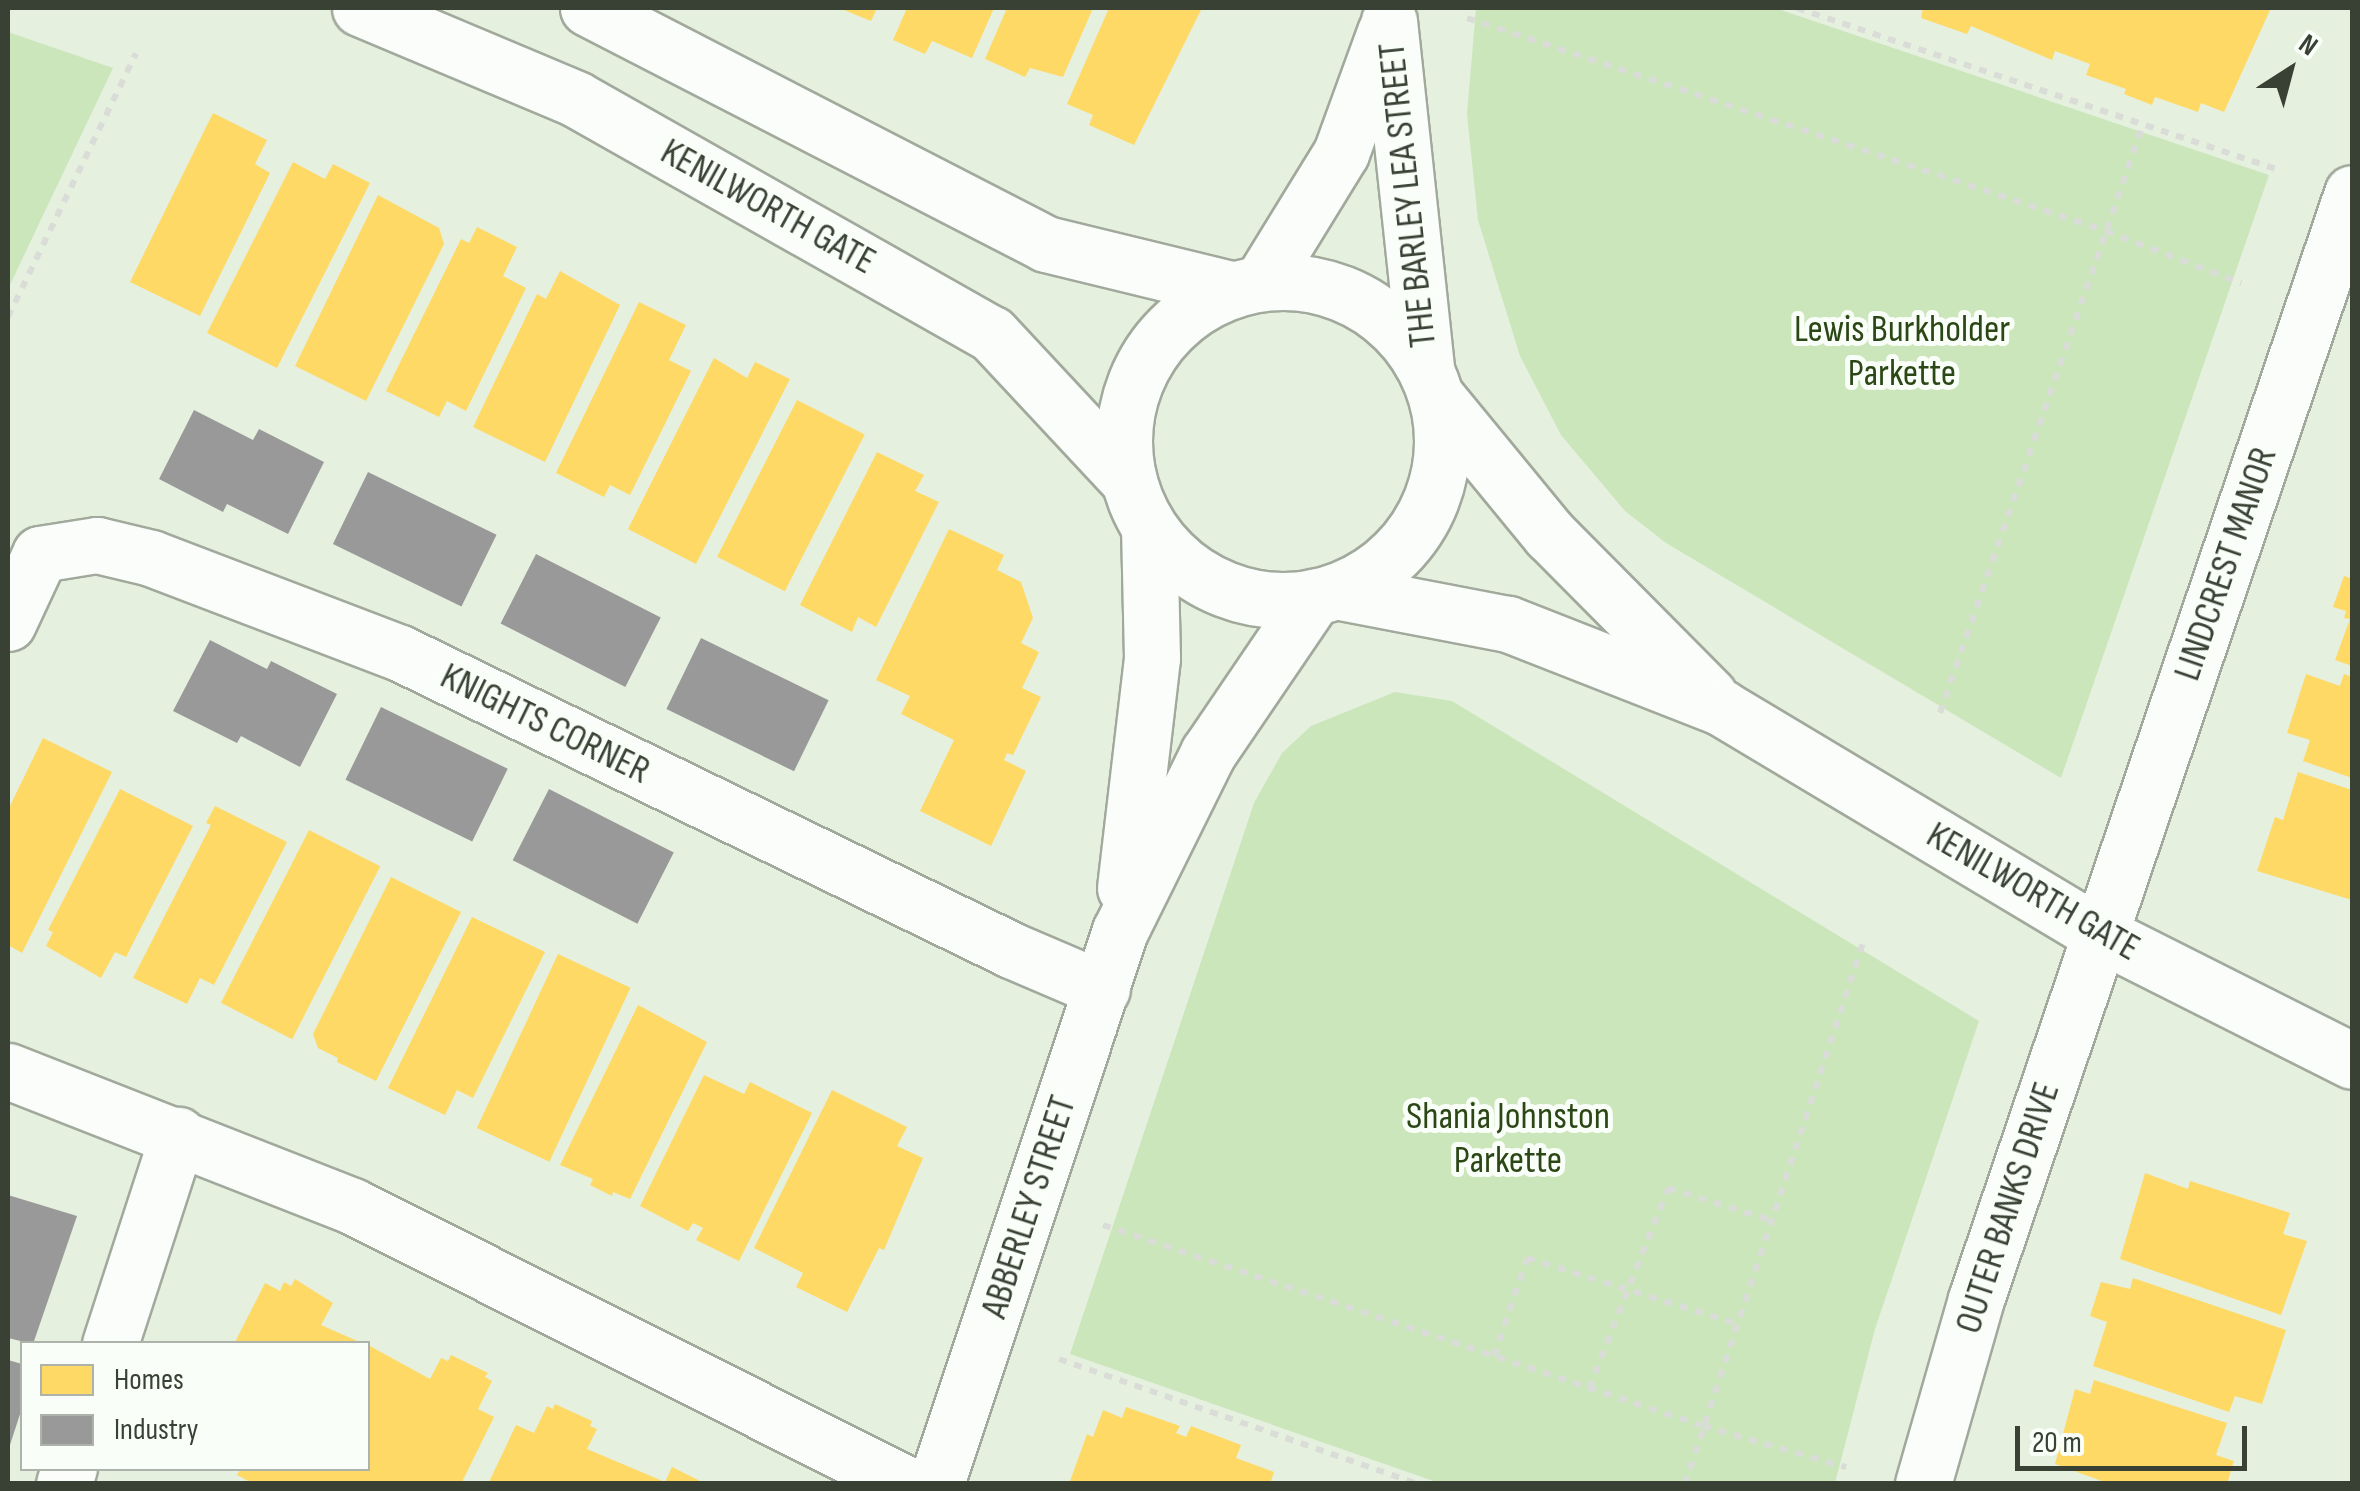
<!DOCTYPE html>
<style>
body{margin:0}
#map{position:relative;width:2360px;height:1491px;overflow:hidden;background:#e5f0df;font-family:"Sofia Sans Condensed",sans-serif}
div>[style]{position:absolute}
.green>*{inset:0;background:#cce6bc}
.homes>*{inset:0;background:#ffd966;transform-origin:0 0}
.industry>*{inset:0;background:#999;transform-origin:0 0}
.path>*{height:6px;margin-top:-3px;transform-origin:0;background:repeating-linear-gradient(90deg,#d9dcd7 0 8px,transparent 0 16px)}
.roads{filter:drop-shadow(2px 0 #a1a99c) drop-shadow(-2px 0 #a1a99c) drop-shadow(0 2px #a1a99c) drop-shadow(0 -2px #a1a99c)}
.street>*{height:55px;margin:-27.5px;padding:0 27.5px;transform-origin:27.5px;border-radius:27.5px;background:#fbfdfa}
.street>.ring{margin:-27.5px;padding:0;box-sizing:content-box;background:none;border:55px solid #fbfdfa;border-radius:50%}
span{translate:-50% -50%;white-space:nowrap;text-align:center;line-height:1.15;-webkit-text-stroke:10px #fafef8;paint-order:stroke}
.street-label{font-size:38px;color:#394034}
.park-label{font-size:38px;color:#2c4716}
.frame{position:absolute;inset:0;border:10px solid #394034;pointer-events:none}
.legend{position:absolute;left:20px;top:1341px;width:350px;height:130px;box-sizing:border-box;background:#fafef8;border:2px solid #adb2aa;margin:0;padding:12px 18px;list-style:none;font-size:30px;color:#394034}
.legend li{display:flex;align-items:center;gap:20px;height:50px}
.legend b{width:50px;border:2px solid #adb2aa}
.north{position:absolute;left:2240px;top:20px;width:100px;height:100px;-webkit-text-stroke:8px #fafef8;paint-order:stroke;rotate:36deg;font-size:28px;font-weight:700;line-height:40px;text-align:center;color:#394034}
.north::after{content:'';display:block;margin:auto;width:35px;height:45px;background:#394034;clip-path:polygon(50% 0,100% 100%,50% 72%,0 100%)}
.scale{position:absolute;left:2015px;top:1426px;width:232px;height:45px;box-sizing:border-box;border:5px solid #394034;border-top:0;padding-left:12px;font-size:30px;line-height:35px;white-space:nowrap;color:#394034;-webkit-text-stroke:8px #fafef8;paint-order:stroke}
</style>
<div id="map">
<div class="green">
<div style="clip-path:polygon(1476px 8px,1775px 8px,2269px 175px,2061px 778px,1666px 543px,1625px 511px,1561px 435px,1520px 356px,1478px 220px,1467px 114px)"></div>
<div style="clip-path:polygon(8px 32px,113px 68px,8px 289px)"></div>
<div style="clip-path:polygon(1395px 692px,1452px 701px,1979px 1021px,1875px 1329px,1835px 1483px,1439px 1483px,1070px 1354px,1254px 803px,1282px 753px,1311px 726px)"></div>
</div>
<div class="homes">
<div style="clip-path:polygon(839px 8px,877px 8px,871px 21px)"></div>
<div style="clip-path:polygon(907px 8px,994px 8px,972px 58px,932px 41px,925px 54px,893px 40px)"></div>
<div style="clip-path:polygon(1007px 8px,1093px 8px,1063px 77px,1030px 68px,1025px 77px,985px 59px)"></div>
<div style="clip-path:polygon(1109px 8px,1201px 10px,1134px 145px,1089px 125px,1093px 115px,1067px 104px)"></div>
<div style="clip-path:polygon(1923px 8px,2264px 8px,2270px 10px,2224px 112px,2201px 103px,2198px 112px,2155px 97px,2152px 105px,2124px 94px,2126px 89px,2086px 75px,2090px 64px,2055px 51px,2052px 60px,1971px 26px,1967px 34px,1921px 18px)"></div>
<div style="clip-path:polygon(213px 113px,267px 140px,255px 164px,270px 173px,200px 316px,130px 282px)"></div>
<div style="clip-path:polygon(293px 162px,325px 179px,333px 164px,370px 183px,277px 368px,207px 333px)"></div>
<div style="clip-path:polygon(378px 195px,439px 228px,444px 244px,366px 401px,295px 366px)"></div>
<div style="clip-path:polygon(477px 227px,517px 247px,503px 276px,526px 288px,466px 411px,447px 401px,439px 417px,386px 391px,461px 239px,469px 243px)"></div>
<div style="clip-path:polygon(560px 271px,620px 305px,545px 462px,473px 427px,537px 294px,546px 299px)"></div>
<div style="clip-path:polygon(639px 302px,686px 325px,669px 360px,691px 371px,630px 495px,610px 485px,604px 497px,556px 473px)"></div>
<div style="clip-path:polygon(714px 358px,747px 378px,755px 362px,790px 379px,696px 564px,628px 529px)"></div>
<div style="left:797px;top:400px;width:76px;height:176px;rotate:27deg"></div>
<div style="clip-path:polygon(877px 452px,924px 475px,915px 491px,939px 502px,876px 627px,858px 617px,852px 632px,800px 605px)"></div>
<div style="clip-path:polygon(949px 529px,1004px 555px,997px 570px,1021px 582px,1033px 618px,1021px 643px,1039px 652px,1022px 688px,1041px 697px,1013px 755px,1007px 753px,1004px 760px,1026px 771px,991px 846px,920px 811px,954px 740px,901px 714px,910px 696px,876px 680px)"></div>
<div style="clip-path:polygon(2344px 576px,2352px 579px,2352px 666px,2335px 660px,2350px 619px,2344px 618px,2346px 611px,2333px 607px)"></div>
<div style="clip-path:polygon(2306px 674px,2340px 686px,2344px 674px,2352px 677px,2352px 778px,2303px 761px,2310px 740px,2287px 733px)"></div>
<div style="clip-path:polygon(43px 738px,112px 772px,22px 953px,8px 945px,8px 810px)"></div>
<div style="clip-path:polygon(2298px 772px,2352px 790px,2352px 900px,2257px 871px,2275px 817px,2283px 820px)"></div>
<div style="clip-path:polygon(120px 789px,193px 826px,126px 957px,115px 952px,101px 978px,46px 946px,53px 932px,48px 930px)"></div>
<div style="clip-path:polygon(215px 806px,287px 842px,214px 985px,200px 978px,187px 1004px,133px 978px,211px 825px,206px 823px)"></div>
<div style="left:309px;top:830px;width:80px;height:194px;rotate:27deg"></div>
<div style="clip-path:polygon(391px 877px,461px 912px,376px 1081px,337px 1062px,338px 1058px,318px 1048px,313px 1034px)"></div>
<div style="clip-path:polygon(472px 917px,545px 952px,473px 1098px,457px 1090px,445px 1115px,388px 1088px)"></div>
<div style="left:558px;top:954px;width:80px;height:192px;rotate:25deg"></div>
<div style="clip-path:polygon(638px 1005px,707px 1042px,630px 1199px,613px 1192px,612px 1196px,590px 1185px,593px 1179px,560px 1165px)"></div>
<div style="clip-path:polygon(704px 1075px,744px 1094px,750px 1082px,812px 1113px,739px 1261px,696px 1240px,703px 1228px,693px 1223px,688px 1231px,640px 1206px)"></div>
<div style="clip-path:polygon(832px 1090px,907px 1127px,897px 1146px,923px 1158px,884px 1250px,879px 1248px,847px 1312px,796px 1287px,803px 1273px,754px 1248px)"></div>
<div style="clip-path:polygon(2145px 1173px,2188px 1189px,2190px 1181px,2290px 1213px,2283px 1234px,2307px 1241px,2281px 1315px,2120px 1259px)"></div>
<div style="clip-path:polygon(2133px 1278px,2286px 1330px,2262px 1404px,2235px 1396px,2229px 1412px,2093px 1366px,2107px 1322px,2090px 1316px,2101px 1282px,2130px 1289px)"></div>
<div style="clip-path:polygon(295px 1279px,333px 1303px,321px 1325px,364px 1344px,234px 1344px,265px 1283px,280px 1291px,284px 1282px,291px 1286px)"></div>
<div style="clip-path:polygon(368px 1345px,430px 1379px,441px 1358px,448px 1361px,451px 1355px,488px 1373px,485px 1377px,492px 1381px,478px 1409px,494px 1417px,461px 1484px,254px 1484px,237px 1475px,241px 1468px,368px 1468px)"></div>
<div style="clip-path:polygon(2094px 1380px,2227px 1423px,2216px 1455px,2234px 1461px,2227px 1484px,2110px 1484px,2055px 1464px,2075px 1389px,2090px 1394px)"></div>
<div style="clip-path:polygon(555px 1404px,592px 1421px,590px 1426px,597px 1429px,587px 1449px,665px 1482px,672px 1467px,706px 1484px,488px 1484px,516px 1425px,534px 1433px,547px 1406px,553px 1409px)"></div>
<div style="clip-path:polygon(1126px 1407px,1180px 1426px,1176px 1433px,1186px 1437px,1191px 1426px,1241px 1445px,1236px 1458px,1274px 1472px,1270px 1484px,1069px 1484px,1087px 1434px,1093px 1437px,1103px 1410px,1122px 1418px)"></div>
</div>
<div class="industry">
<div style="clip-path:polygon(194px 410px,253px 440px,259px 429px,324px 462px,288px 534px,227px 504px,223px 512px,159px 479px)"></div>
<div style="left:368px;top:472px;width:143px;height:80px;rotate:26deg"></div>
<div style="left:536px;top:554px;width:140px;height:78px;rotate:27deg"></div>
<div style="left:701px;top:638px;width:142px;height:79px;rotate:26deg"></div>
<div style="clip-path:polygon(210px 640px,267px 669px,271px 661px,337px 694px,300px 767px,241px 736px,237px 743px,173px 711px)"></div>
<div style="left:381px;top:707px;width:141px;height:81px;rotate:26deg"></div>
<div style="left:549px;top:789px;width:140px;height:80px;rotate:27deg"></div>
<div style="clip-path:polygon(8px 1195px,77px 1216px,33px 1344px,8px 1338px)"></div>
<div style="clip-path:polygon(8px 1360px,22px 1364px,22px 1408px,8px 1451px)"></div>
</div>
<div class="path">
<div style="left:1797px;top:8px;width:508px;rotate:18.58deg"></div>
<div style="left:1467px;top:18px;width:674px;rotate:18.43deg"></div>
<div style="left:2106px;top:231px;width:145px;rotate:21.1deg"></div>
<div style="left:8px;top:317px;width:293px;rotate:-64.1deg"></div>
<div style="left:1940px;top:713px;width:623px;rotate:-70.98deg"></div>
<div style="left:1103px;top:1225px;width:633px;rotate:18.52deg"></div>
<div style="left:1703px;top:1426px;width:149px;rotate:16deg"></div>
<div style="left:1494px;top:1356px;width:103px;rotate:-71.4deg"></div>
<div style="left:1527px;top:1258px;width:221px;rotate:17.4deg"></div>
<div style="left:1059px;top:1359px;width:380px;rotate:19.2deg"></div>
<div style="left:1589px;top:1388px;width:215px;rotate:-68.4deg"></div>
<div style="left:1668px;top:1188px;width:110px;rotate:17.4deg"></div>
<div style="left:1685px;top:1484px;width:570px;rotate:-71.79deg"></div>
</div>
<div class="roads">
<div class="street">
<div style="left:360px;top:8px;width:234px;rotate:22.8deg"></div>
<div style="left:576px;top:99px;width:478px;rotate:29.5deg"></div>
<div style="left:992px;top:334px;width:198px;rotate:47deg"></div>
<div style="left:588px;top:8px;width:515px;rotate:27.26deg"></div>
<div style="left:1046px;top:244px;width:189px;rotate:13.7deg"></div>
<div style="left:1389px;top:21px;width:350px;rotate:83.9deg"></div>
<div class="ring" style="left:1124px;top:282px;width:263px;height:263px"></div>
<div style="left:1261px;top:283px;width:153px;rotate:-58.4deg"></div>
<div style="left:1341px;top:153px;width:129px;rotate:-70deg"></div>
<div style="left:1439px;top:400px;width:175px;rotate:50.6deg"></div>
<div style="left:1550px;top:535px;width:226px;rotate:45.2deg"></div>
<div style="left:1340px;top:592px;width:171px;rotate:10.8deg"></div>
<div style="left:1508px;top:624px;width:230px;rotate:21.4deg"></div>
<div style="left:1722px;top:708px;width:440px;rotate:30.9deg"></div>
<div style="left:2100px;top:934px;width:282px;rotate:26.7deg"></div>
<div style="left:8px;top:623px;width:76px;rotate:-65.1deg"></div>
<div style="left:40px;top:554px;width:58px;rotate:-9deg"></div>
<div style="left:97px;top:545px;width:56px;rotate:13.5deg"></div>
<div style="left:151px;top:558px;width:267px;rotate:20.9deg"></div>
<div style="left:400px;top:653px;width:679px;rotate:25.92deg"></div>
<div style="left:1011px;top:950px;width:99px;rotate:23.2deg"></div>
<div style="left:1125px;top:888px;width:232px;rotate:-83.3deg"></div>
<div style="left:1152px;top:658px;width:130px;rotate:-91.3deg"></div>
<div style="left:8px;top:1071px;width:370px;rotate:21.4deg"></div>
<div style="left:352px;top:1206px;width:620px;rotate:26.65deg"></div>
<div style="left:110px;top:1344px;width:220px;rotate:-72deg"></div>
<div style="left:64px;top:1484px;width:17px;rotate:-73deg"></div>
<div style="left:936px;top:1484px;width:583px;rotate:-71.6deg"></div>
<div style="left:1120px;top:931px;width:199px;rotate:-63.7deg"></div>
<div style="left:1208px;top:753px;width:189px;rotate:-55.8deg"></div>
<div style="left:1923px;top:1484px;width:192px;rotate:-74deg"></div>
<div style="left:1976px;top:1299px;width:1168px;rotate:-71.22deg"></div>
</div>
</div>
<div class="street-label">
<span style="left:1408px;top:195px;rotate:-96deg">THE BARLEY LEA STREET</span>
<span style="left:768px;top:207px;rotate:29deg">KENILWORTH GATE</span>
<span style="left:2226px;top:564px;rotate:-71deg">LINDCREST MANOR</span>
<span style="left:545px;top:724px;rotate:26deg">KNIGHTS CORNER</span>
<span style="left:2033px;top:892px;rotate:30deg">KENILWORTH GATE</span>
<span style="left:1029px;top:1207px;rotate:-72deg">ABBERLEY STREET</span>
<span style="left:2008px;top:1208px;rotate:-72deg">OUTER BANKS DRIVE</span>
</div>
<div class="park-label">
<span style="left:1902px;top:352px">Lewis Burkholder<br>Parkette</span>
<span style="left:1508px;top:1139px">Shania Johnston<br>Parkette</span>
</div>
<div class="frame"></div>
<ul class="legend">
<li><b style="height:28px;background:#ffd966"></b>Homes</li>
<li><b style="height:28px;background:#999"></b>Industry</li>
</ul>
<div class="north">N</div>
<div class="scale">20 m</div>
</div>
